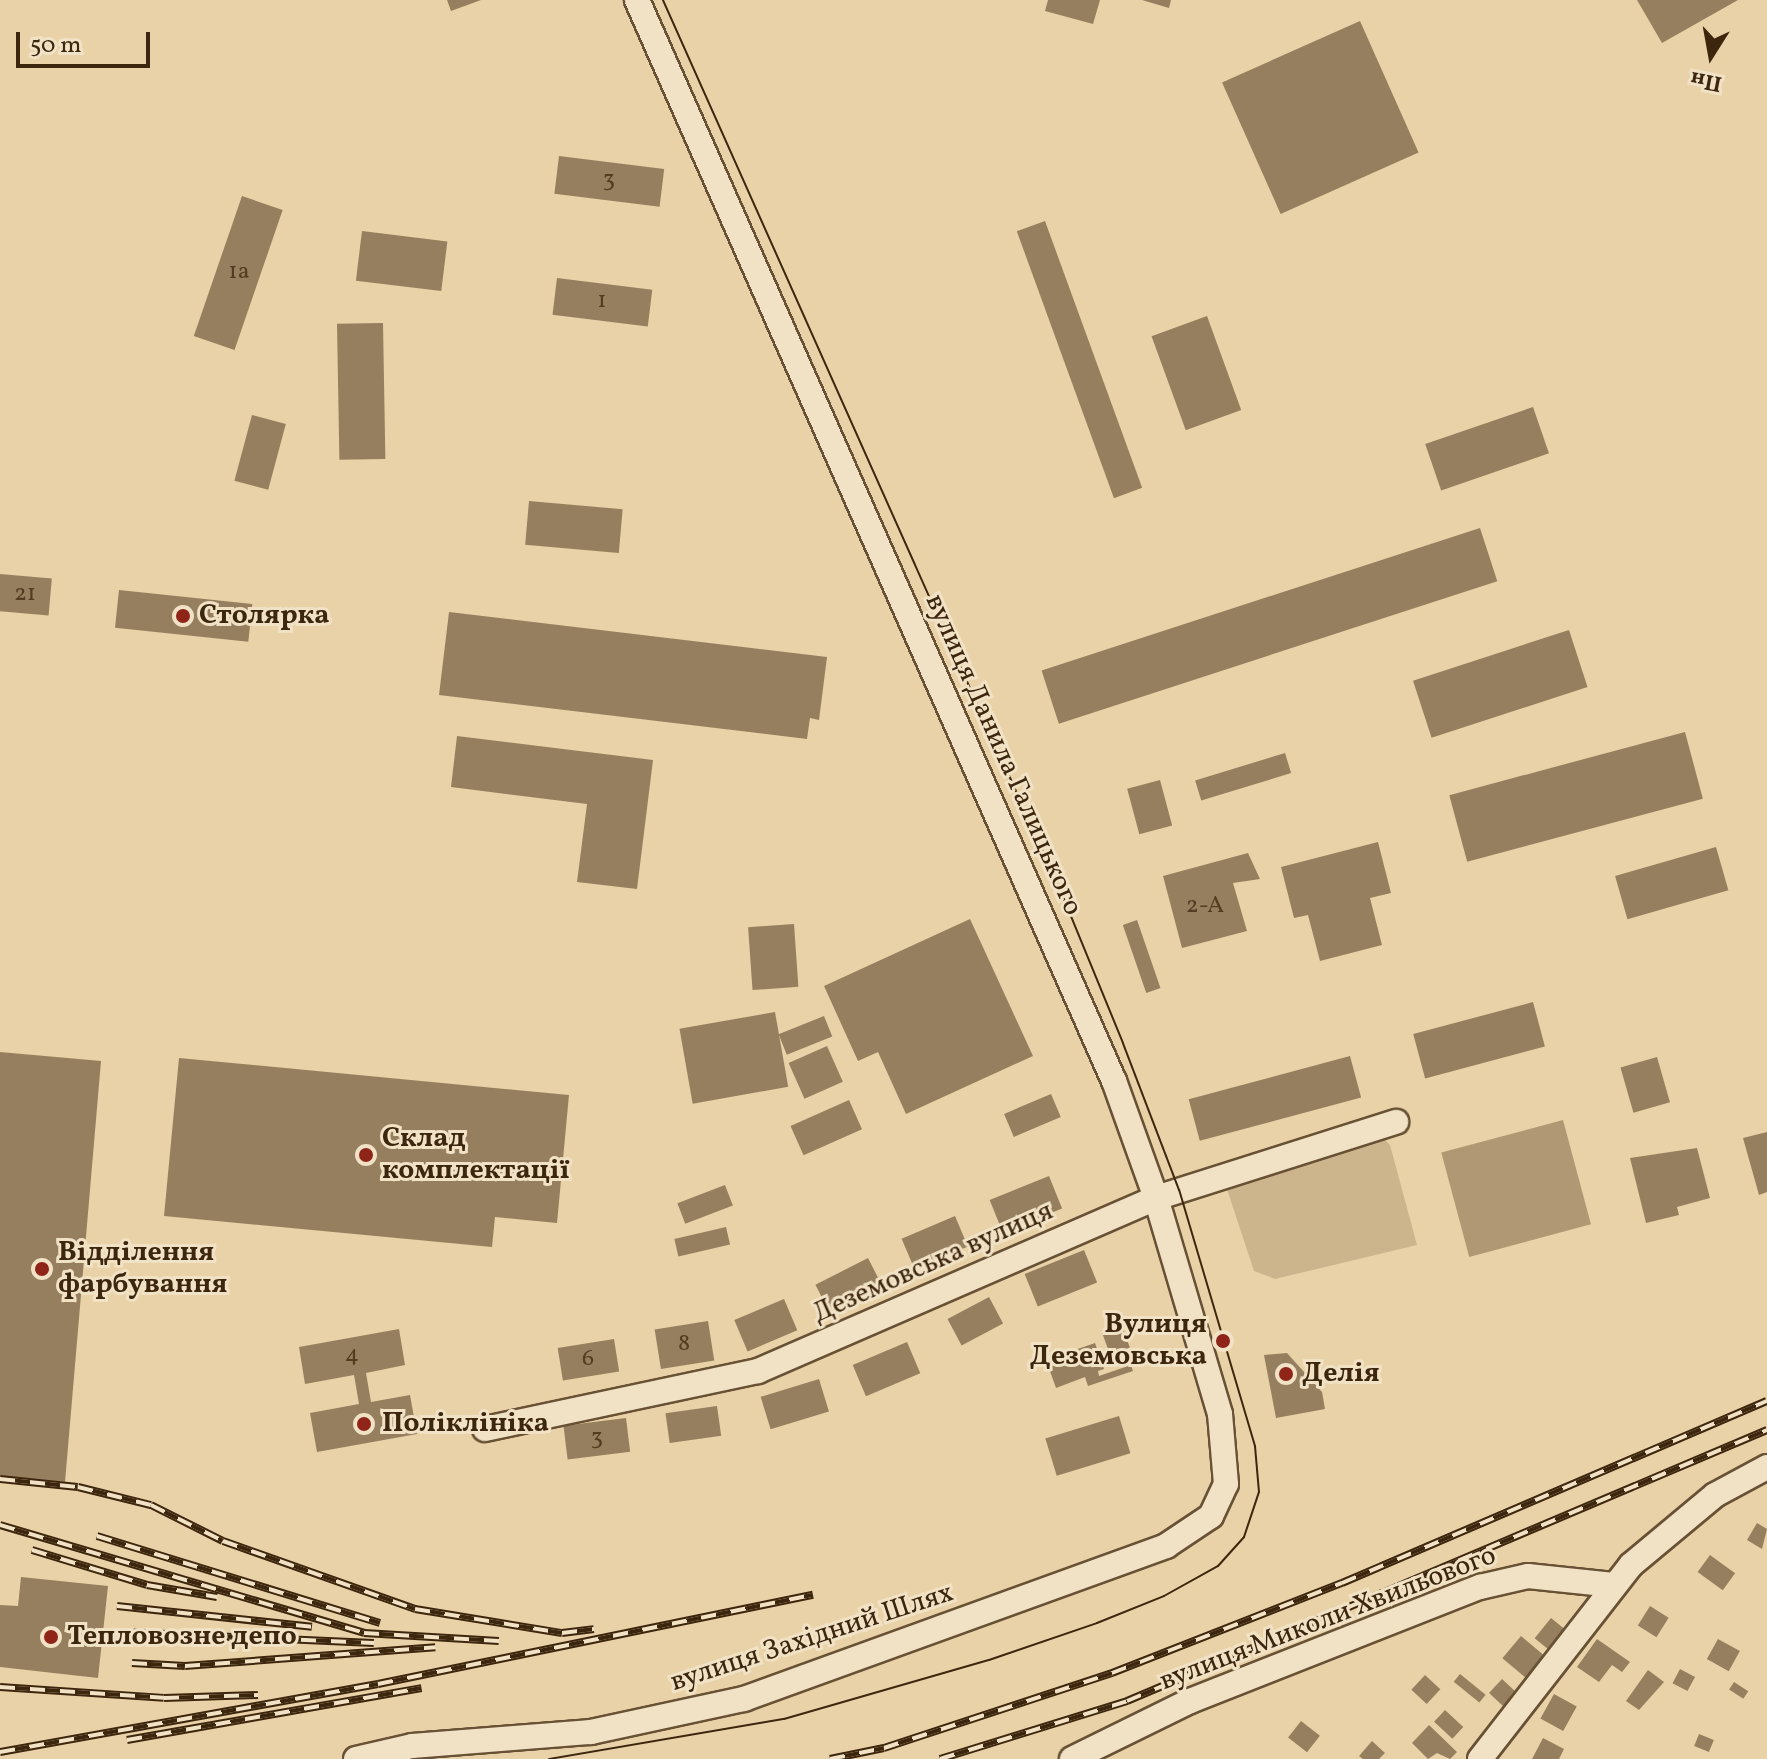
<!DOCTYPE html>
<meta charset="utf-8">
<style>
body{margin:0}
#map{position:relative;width:1767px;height:1759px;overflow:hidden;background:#e9d2a7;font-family:Vollkorn,serif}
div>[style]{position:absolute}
.green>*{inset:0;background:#ccb58d}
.water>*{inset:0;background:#af9873;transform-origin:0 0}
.building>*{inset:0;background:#967f5e;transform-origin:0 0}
.roads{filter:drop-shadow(2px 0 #685134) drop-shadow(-2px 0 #685134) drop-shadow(0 2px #685134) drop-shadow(0 -2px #685134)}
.minor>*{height:24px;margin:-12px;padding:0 12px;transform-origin:12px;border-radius:12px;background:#f1e2c6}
.tram>*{height:2px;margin:-1px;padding:0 1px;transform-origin:1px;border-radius:1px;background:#3d260e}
.rail>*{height:8px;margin-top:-4px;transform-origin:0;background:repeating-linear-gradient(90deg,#f1e2c6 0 15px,#3d260e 0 30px);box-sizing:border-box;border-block:2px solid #3d260e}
.dots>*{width:22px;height:22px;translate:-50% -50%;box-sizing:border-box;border:4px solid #f1e2c6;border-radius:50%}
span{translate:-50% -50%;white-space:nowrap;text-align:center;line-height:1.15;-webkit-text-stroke:6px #f1e2c6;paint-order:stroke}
.number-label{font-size:24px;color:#533c22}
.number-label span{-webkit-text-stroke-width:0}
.poi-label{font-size:28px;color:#3d260e;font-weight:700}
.left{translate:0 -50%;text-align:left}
.right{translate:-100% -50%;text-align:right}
.street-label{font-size:28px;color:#3d260e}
.north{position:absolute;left:1671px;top:16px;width:80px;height:80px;-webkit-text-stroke:6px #f1e2c6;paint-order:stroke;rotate:191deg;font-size:22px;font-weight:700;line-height:32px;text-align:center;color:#3d260e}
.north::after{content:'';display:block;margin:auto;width:28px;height:36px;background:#3d260e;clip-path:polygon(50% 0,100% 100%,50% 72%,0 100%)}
.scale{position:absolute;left:16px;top:32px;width:134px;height:36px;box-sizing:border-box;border:4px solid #3d260e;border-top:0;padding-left:10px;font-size:24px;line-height:28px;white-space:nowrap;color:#3d260e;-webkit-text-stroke:6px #f1e2c6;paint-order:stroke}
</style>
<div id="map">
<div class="green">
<div style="clip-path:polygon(1380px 1135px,1390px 1145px,1417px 1245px,1275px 1279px,1254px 1271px,1224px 1180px)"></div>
</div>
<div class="water">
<div style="left:1563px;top:1120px;width:108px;height:126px;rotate:75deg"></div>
</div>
<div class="building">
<div style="clip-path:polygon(447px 0,481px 0,451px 11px)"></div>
<div style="clip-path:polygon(1048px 0,1100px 0,1093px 24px,1045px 11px)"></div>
<div style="clip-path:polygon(1142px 0,1171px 0,1169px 8px)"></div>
<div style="clip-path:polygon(1637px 0,1738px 0,1662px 43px)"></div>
<div style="left:1360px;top:21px;width:144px;height:151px;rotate:66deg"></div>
<div style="left:559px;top:156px;width:106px;height:38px;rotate:7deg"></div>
<div style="left:242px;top:196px;width:43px;height:148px;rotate:19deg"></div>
<div style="left:1045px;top:221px;width:284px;height:30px;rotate:70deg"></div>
<div style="left:362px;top:231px;width:86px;height:50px;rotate:7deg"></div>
<div style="left:557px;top:278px;width:96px;height:37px;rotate:7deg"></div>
<div style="left:1207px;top:316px;width:100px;height:59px;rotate:70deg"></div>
<div style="left:383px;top:323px;width:136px;height:46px;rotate:89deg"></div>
<div style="left:1533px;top:407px;width:49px;height:114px;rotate:71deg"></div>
<div style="left:252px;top:415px;width:35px;height:68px;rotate:15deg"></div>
<div style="left:529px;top:501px;width:94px;height:44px;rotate:5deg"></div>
<div style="left:1480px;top:528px;width:56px;height:461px;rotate:72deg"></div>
<div style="left:0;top:574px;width:52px;height:37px;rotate:5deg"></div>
<div style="left:119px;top:590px;width:134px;height:38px;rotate:6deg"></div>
<div style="clip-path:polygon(449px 612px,827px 657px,819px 720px,810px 718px,807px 739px,439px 695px)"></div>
<div style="left:1569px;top:630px;width:60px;height:164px;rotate:72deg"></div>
<div style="left:1685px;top:732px;width:69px;height:244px;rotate:75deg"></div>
<div style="clip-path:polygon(457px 736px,653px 760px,637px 889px,577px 882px,587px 804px,451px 787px)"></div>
<div style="left:1285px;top:753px;width:21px;height:94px;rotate:73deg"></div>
<div style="left:1160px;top:780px;width:47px;height:34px;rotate:75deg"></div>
<div style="clip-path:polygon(1378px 842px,1391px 893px,1370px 898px,1382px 945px,1320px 961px,1308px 915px,1294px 918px,1281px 867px)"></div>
<div style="left:1716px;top:847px;width:45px;height:105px;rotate:74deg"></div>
<div style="clip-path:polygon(1248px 853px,1260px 879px,1233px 883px,1247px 931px,1182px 948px,1163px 876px)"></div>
<div style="clip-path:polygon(970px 919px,1033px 1056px,906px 1114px,878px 1052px,858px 1061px,824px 986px)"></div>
<div style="left:1137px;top:920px;width:72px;height:15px;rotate:71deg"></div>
<div style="left:794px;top:924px;width:63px;height:46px;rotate:86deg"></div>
<div style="left:1533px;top:1002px;width:46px;height:124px;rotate:75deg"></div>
<div style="left:775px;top:1012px;width:76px;height:97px;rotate:80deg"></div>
<div style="left:824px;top:1016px;width:22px;height:49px;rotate:68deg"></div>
<div style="left:827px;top:1046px;width:39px;height:42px;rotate:66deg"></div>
<div style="clip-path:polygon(0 1052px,101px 1061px,65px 1482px,0 1476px)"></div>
<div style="left:1350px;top:1056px;width:43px;height:167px;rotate:75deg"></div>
<div style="left:1657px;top:1057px;width:47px;height:38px;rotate:74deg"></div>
<div style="clip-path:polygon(179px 1058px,569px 1095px,557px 1223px,495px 1217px,492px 1247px,164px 1216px)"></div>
<div style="left:1051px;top:1094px;width:25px;height:51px;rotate:67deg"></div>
<div style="left:849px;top:1100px;width:32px;height:64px;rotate:66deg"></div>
<div style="clip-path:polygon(1767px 1132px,1767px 1192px,1759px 1195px,1743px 1138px)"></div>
<div style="clip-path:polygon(1697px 1148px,1710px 1198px,1677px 1207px,1679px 1215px,1646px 1223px,1630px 1158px)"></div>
<div style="left:1049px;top:1176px;width:35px;height:64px;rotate:68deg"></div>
<div style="left:725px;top:1185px;width:22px;height:51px;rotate:69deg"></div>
<div style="left:955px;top:1216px;width:33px;height:58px;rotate:67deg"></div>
<div style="left:726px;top:1227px;width:18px;height:53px;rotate:77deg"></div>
<div style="left:1084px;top:1250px;width:35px;height:64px;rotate:68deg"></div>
<div style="left:868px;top:1258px;width:33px;height:59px;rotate:63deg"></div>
<div style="left:989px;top:1297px;width:30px;height:47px;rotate:62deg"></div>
<div style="left:784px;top:1299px;width:34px;height:54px;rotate:67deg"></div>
<div style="left:708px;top:1321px;width:40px;height:54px;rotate:81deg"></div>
<div style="left:1122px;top:1326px;width:23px;height:21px;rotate:70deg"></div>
<div style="clip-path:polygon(399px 1329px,405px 1365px,366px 1373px,371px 1402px,410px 1395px,417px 1434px,317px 1452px,310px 1413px,359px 1404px,354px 1375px,305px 1384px,299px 1347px)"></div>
<div style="left:614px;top:1339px;width:33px;height:57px;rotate:81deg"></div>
<div style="left:907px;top:1342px;width:34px;height:59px;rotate:67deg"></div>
<div style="clip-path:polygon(1095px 1343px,1104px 1369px,1098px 1371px,1099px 1376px,1131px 1365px,1133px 1371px,1088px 1386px,1085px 1377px,1056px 1388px,1046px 1360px)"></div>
<div style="clip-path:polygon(1287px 1353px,1322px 1392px,1325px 1409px,1276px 1418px,1264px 1355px)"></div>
<div style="left:819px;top:1379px;width:34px;height:61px;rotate:73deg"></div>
<div style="left:717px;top:1406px;width:30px;height:52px;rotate:82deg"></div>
<div style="left:1119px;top:1416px;width:39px;height:77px;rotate:73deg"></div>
<div style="left:626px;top:1418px;width:34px;height:63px;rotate:83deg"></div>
<div style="clip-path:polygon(1757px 1523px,1767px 1529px,1762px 1549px,1747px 1540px)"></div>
<div style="left:1710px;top:1555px;width:31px;height:21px;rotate:36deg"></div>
<div style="clip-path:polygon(21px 1577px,108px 1586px,98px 1678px,0 1667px,0 1605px,18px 1606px)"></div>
<div style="left:1650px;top:1606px;width:22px;height:23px;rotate:32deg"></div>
<div style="left:1551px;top:1618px;width:21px;height:26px;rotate:39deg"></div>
<div style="left:1521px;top:1636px;width:31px;height:29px;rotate:40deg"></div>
<div style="clip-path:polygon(1597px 1639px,1630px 1662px,1622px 1672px,1612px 1665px,1599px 1682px,1577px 1667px)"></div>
<div style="left:1718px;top:1639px;width:25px;height:23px;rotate:29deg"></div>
<div style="left:1680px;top:1669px;width:17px;height:16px;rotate:28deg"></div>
<div style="clip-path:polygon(1648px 1670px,1664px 1682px,1639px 1710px,1626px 1701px)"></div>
<div style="left:1460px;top:1674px;width:33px;height:10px;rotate:39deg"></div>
<div style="left:1425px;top:1675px;width:21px;height:20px;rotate:43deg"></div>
<div style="left:1502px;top:1679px;width:22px;height:19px;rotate:43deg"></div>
<div style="left:1734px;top:1682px;width:17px;height:9px;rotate:33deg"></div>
<div style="left:1554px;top:1694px;width:26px;height:28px;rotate:29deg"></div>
<div style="left:1445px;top:1710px;width:25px;height:16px;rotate:43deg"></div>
<div style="left:1301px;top:1721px;width:24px;height:21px;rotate:38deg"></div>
<div style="clip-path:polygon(1429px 1725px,1457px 1752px,1450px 1759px,1437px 1753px,1428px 1759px,1412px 1743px)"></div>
<div style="left:1699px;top:1734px;width:16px;height:13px;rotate:22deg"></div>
<div style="clip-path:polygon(1543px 1738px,1564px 1749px,1559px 1759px,1532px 1759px)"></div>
<div style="clip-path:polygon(1372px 1741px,1385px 1753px,1379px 1759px,1363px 1759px,1359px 1756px)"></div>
</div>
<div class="roads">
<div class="minor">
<div style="left:485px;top:1429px;width:279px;rotate:-12deg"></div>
<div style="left:758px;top:1371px;width:434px;rotate:-23.5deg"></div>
<div style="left:1156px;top:1198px;width:252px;rotate:-17.6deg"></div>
<div style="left:356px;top:1759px;width:57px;rotate:-13.1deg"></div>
<div style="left:412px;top:1746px;width:180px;rotate:-4.5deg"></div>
<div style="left:591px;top:1732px;width:157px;rotate:-12.2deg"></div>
<div style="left:744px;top:1699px;width:449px;rotate:-19.9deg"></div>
<div style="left:1166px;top:1546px;width:54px;rotate:-33.7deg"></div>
<div style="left:1211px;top:1516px;width:35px;rotate:-65deg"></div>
<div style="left:1226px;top:1484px;width:70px;rotate:-94.9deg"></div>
<div style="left:1220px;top:1414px;width:225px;rotate:-106.5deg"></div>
<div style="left:1156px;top:1198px;width:124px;rotate:-109.7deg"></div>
<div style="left:1114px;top:1081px;width:1182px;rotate:-113.81deg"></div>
<div style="left:1072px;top:1759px;width:131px;rotate:-26.2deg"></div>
<div style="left:1190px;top:1701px;width:312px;rotate:-21.5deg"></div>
<div style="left:1480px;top:1587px;width:49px;rotate:-12.9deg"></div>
<div style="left:1528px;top:1576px;width:86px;rotate:6deg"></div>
<div style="left:1480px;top:1759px;width:246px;rotate:-52.1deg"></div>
<div style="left:1631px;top:1565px;width:109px;rotate:-39.8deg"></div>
<div style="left:1715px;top:1495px;width:59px;rotate:-28.3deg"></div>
</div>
</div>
<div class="tram">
<div style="left:549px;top:1759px;width:238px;rotate:-9.7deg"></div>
<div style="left:784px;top:1719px;width:213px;rotate:-16.1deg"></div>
<div style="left:989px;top:1660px;width:114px;rotate:-18.9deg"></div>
<div style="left:1097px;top:1623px;width:72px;rotate:-21.9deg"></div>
<div style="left:1164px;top:1596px;width:62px;rotate:-29.1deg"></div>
<div style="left:1218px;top:1566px;width:39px;rotate:-48deg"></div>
<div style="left:1244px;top:1537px;width:47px;rotate:-71.6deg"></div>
<div style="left:1259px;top:1492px;width:46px;rotate:-95deg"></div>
<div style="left:1255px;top:1446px;width:267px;rotate:-106.5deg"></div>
<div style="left:1179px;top:1190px;width:157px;rotate:-110.9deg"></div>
<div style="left:1123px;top:1043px;width:163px;rotate:-112.3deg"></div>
<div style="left:1061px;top:892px;width:977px;rotate:-114.05deg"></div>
</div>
<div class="rail">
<div style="left:0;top:1479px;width:78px;rotate:5.9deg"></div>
<div style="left:78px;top:1487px;width:75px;rotate:13.9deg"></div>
<div style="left:151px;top:1505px;width:80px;rotate:26.6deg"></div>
<div style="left:223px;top:1541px;width:204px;rotate:19.5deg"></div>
<div style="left:415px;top:1609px;width:149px;rotate:9.3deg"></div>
<div style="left:562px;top:1633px;width:32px;rotate:-7deg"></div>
<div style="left:0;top:1525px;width:380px;rotate:16.5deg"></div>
<div style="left:364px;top:1633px;width:135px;rotate:3.4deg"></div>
<div style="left:97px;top:1536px;width:296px;rotate:17.1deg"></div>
<div style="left:32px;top:1550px;width:120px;rotate:16.9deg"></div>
<div style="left:147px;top:1585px;width:71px;rotate:9.7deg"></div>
<div style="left:117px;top:1606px;width:196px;rotate:6.1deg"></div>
<div style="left:121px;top:1632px;width:253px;rotate:2.5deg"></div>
<div style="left:132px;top:1663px;width:53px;rotate:3.2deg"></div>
<div style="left:185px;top:1666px;width:251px;rotate:-4.3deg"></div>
<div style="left:0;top:1687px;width:164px;rotate:3.8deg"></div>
<div style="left:164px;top:1698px;width:94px;rotate:-1.8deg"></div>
<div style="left:127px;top:1740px;width:299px;rotate:-10deg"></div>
<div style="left:0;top:1752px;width:384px;rotate:-10.2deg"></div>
<div style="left:378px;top:1684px;width:444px;rotate:-11.6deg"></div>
<div style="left:830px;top:1759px;width:55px;rotate:-11.5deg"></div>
<div style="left:884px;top:1748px;width:240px;rotate:-18.2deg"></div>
<div style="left:1112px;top:1673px;width:247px;rotate:-21.4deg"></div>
<div style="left:1342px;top:1583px;width:462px;rotate:-23.2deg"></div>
<div style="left:940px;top:1759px;width:196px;rotate:-17.2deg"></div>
<div style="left:1127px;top:1701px;width:695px;rotate:-22.95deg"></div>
</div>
<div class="dots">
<div style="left:183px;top:616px;background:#8f2418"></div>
<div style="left:366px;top:1155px;background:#8f2418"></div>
<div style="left:42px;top:1269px;background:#8f2418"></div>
<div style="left:1223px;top:1341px;background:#8f2418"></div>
<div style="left:1286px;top:1374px;background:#8f2418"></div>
<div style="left:364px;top:1424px;background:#8f2418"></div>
<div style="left:51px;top:1637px;background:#8f2418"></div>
</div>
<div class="number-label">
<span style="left:609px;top:181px">3</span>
<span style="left:239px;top:273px">1а</span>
<span style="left:602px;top:302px">1</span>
<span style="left:25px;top:595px">21</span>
<span style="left:1205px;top:907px">2-А</span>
<span style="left:684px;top:1345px">8</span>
<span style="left:352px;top:1356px">4</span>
<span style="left:588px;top:1360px">6</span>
<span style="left:597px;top:1439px">3</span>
</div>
<div class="poi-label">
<span class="left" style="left:199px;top:616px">Столярка</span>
<span class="left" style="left:382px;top:1155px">Склад<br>комплектації</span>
<span class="left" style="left:58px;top:1269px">Відділення<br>фарбування</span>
<span class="right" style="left:1207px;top:1341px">Вулиця<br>Деземовська</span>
<span class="left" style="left:1302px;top:1374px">Делія</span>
<span class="left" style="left:382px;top:1424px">Поліклініка</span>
<span class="left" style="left:67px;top:1637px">Тепловозне депо</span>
</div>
<div class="street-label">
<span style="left:1003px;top:755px;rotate:66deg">вулиця Данила Галицького</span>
<span style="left:933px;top:1263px;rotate:-24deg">Деземовська вулиця</span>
<span style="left:1328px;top:1619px;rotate:-21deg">вулиця Миколи Хвильового</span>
<span style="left:812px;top:1638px;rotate:-18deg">вулиця Західний Шлях</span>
</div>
<div class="north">Пн</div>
<div class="scale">50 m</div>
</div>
